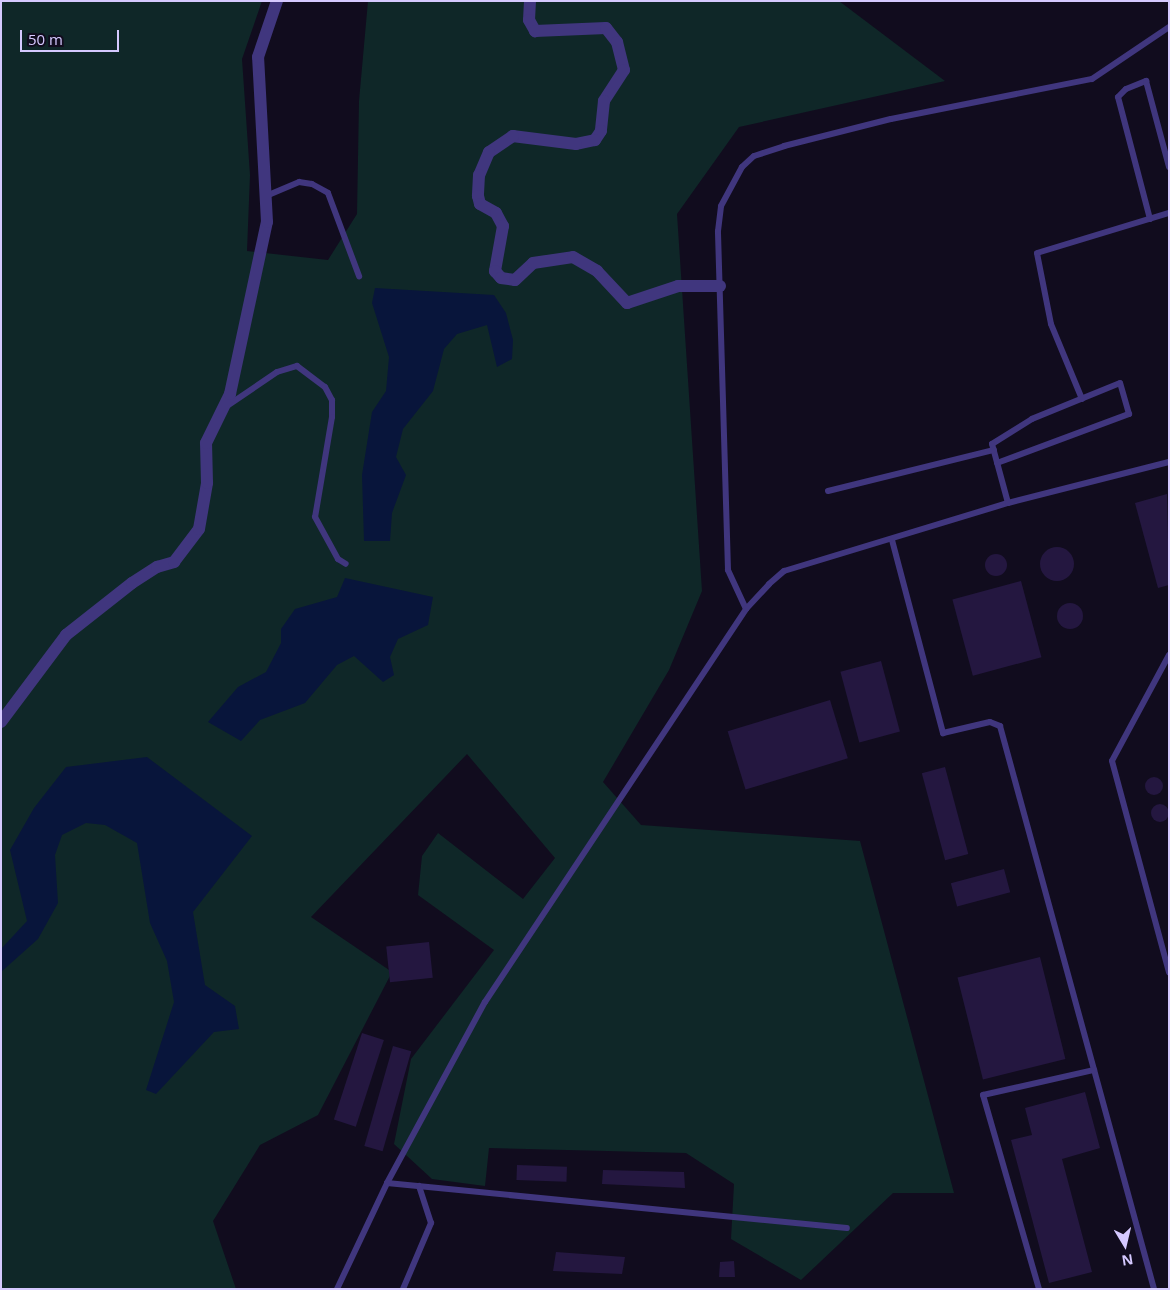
<!DOCTYPE html>
<style>
body{margin:0}
#map{position:relative;width:1170px;height:1290px;overflow:hidden;background:#110c1e;font-family:"Open Sans",sans-serif}
div>[style]{position:absolute}
.green>*{inset:0;background:#0f2728}
.water>*{inset:0;background:#08153b}
.building>*{inset:0;background:#241740;transform-origin:0 0}
.round{border-radius:50%}
.lane>*{height:6px;margin:-3px;padding:0 3px;transform-origin:3px;border-radius:3px;background:#40367e}
.street>*{height:12px;margin:-6px;padding:0 6px;transform-origin:6px;border-radius:6px;background:#40367e}
span{translate:-50% -50%;white-space:nowrap;text-align:center;line-height:1.15;-webkit-text-stroke:4px #110c1e;paint-order:stroke}
.frame{position:absolute;inset:0;border:2px solid #d5c9ff;pointer-events:none}
.north{position:absolute;left:1100px;top:1220px;width:50px;height:50px;-webkit-text-stroke:4px #110c1e;paint-order:stroke;rotate:171deg;font-size:14px;font-weight:700;line-height:20px;text-align:center;color:#d5c9ff}
.north::after{content:'';display:block;margin:auto;width:18px;height:22px;background:#d5c9ff;clip-path:polygon(50% 0,100% 100%,50% 72%,0 100%)}
.scale{position:absolute;left:20px;top:30px;width:99px;height:22px;box-sizing:border-box;border:2px solid #d5c9ff;border-top:0;padding-left:6px;font-size:15px;line-height:18px;white-space:nowrap;color:#d5c9ff;-webkit-text-stroke:4px #110c1e;paint-order:stroke}
</style>
<div id="map">
<div class="green">
<div style="clip-path:polygon(1px 1px,262px 1px,242px 59px,250px 175px,247px 251px,328px 260px,357px 214px,359px 101px,368px 1px,839px 1px,945px 81px,739px 127px,677px 214px,702px 591px,669px 670px,603px 782px,641px 825px,860px 841px,954px 1193px,893px 1193px,801px 1280px,731px 1239px,734px 1184px,686px 1153px,489px 1148px,485px 1186px,432px 1179px,394px 1144px,411px 1059px,494px 950px,418px 895px,422px 856px,438px 833px,523px 899px,555px 858px,467px 754px,311px 917px,392px 972px,318px 1115px,260px 1145px,213px 1221px,236px 1289px,1px 1289px)"></div>
</div>
<div class="water">
<div style="clip-path:polygon(375px 288px,494px 295px,506px 313px,513px 340px,512px 359px,497px 367px,487px 325px,457px 334px,444px 349px,433px 391px,403px 429px,396px 457px,406px 475px,392px 513px,390px 541px,364px 541px,362px 475px,372px 412px,386px 391px,389px 357px,372px 303px)"></div>
<div style="clip-path:polygon(345px 578px,433px 597px,428px 625px,398px 639px,390px 657px,394px 675px,383px 682px,354px 656px,337px 665px,305px 703px,260px 720px,241px 741px,208px 722px,238px 687px,266px 672px,281px 643px,281px 629px,295px 609px,337px 597px)"></div>
<div style="clip-path:polygon(147px 757px,252px 836px,193px 912px,205px 985px,235px 1006px,239px 1029px,214px 1032px,156px 1094px,146px 1090px,174px 1002px,167px 961px,150px 923px,137px 843px,105px 825px,86px 823px,62px 835px,55px 855px,58px 903px,38px 939px,1px 972px,1px 949px,27px 921px,10px 850px,34px 808px,66px 767px)"></div>
</div>
<div class="building">
<div style="clip-path:polygon(1167px 494px,1169px 585px,1158px 588px,1135px 503px)"></div>
<div class="round" style="left:1040px;top:547px;width:34px;height:34px"></div>
<div class="round" style="left:985px;top:554px;width:22px;height:22px"></div>
<div style="left:1021px;top:581px;width:79px;height:71px;rotate:75deg"></div>
<div class="round" style="left:1057px;top:603px;width:26px;height:26px"></div>
<div style="left:881px;top:661px;width:73px;height:42px;rotate:75deg"></div>
<div style="left:830px;top:700px;width:61px;height:107px;rotate:73deg"></div>
<div style="left:945px;top:767px;width:90px;height:24px;rotate:75deg"></div>
<div class="round" style="left:1145px;top:777px;width:18px;height:18px"></div>
<div class="round" style="left:1151px;top:804px;width:18px;height:18px"></div>
<div style="left:1004px;top:869px;width:24px;height:55px;rotate:75deg"></div>
<div style="left:429px;top:942px;width:36px;height:43px;rotate:84deg"></div>
<div style="left:1040px;top:957px;width:105px;height:85px;rotate:76deg"></div>
<div style="left:362px;top:1033px;width:23px;height:91px;rotate:18deg"></div>
<div style="left:393px;top:1046px;width:19px;height:104px;rotate:16deg"></div>
<div style="clip-path:polygon(1085px 1092px,1100px 1148px,1062px 1159px,1092px 1272px,1049px 1283px,1011px 1140px,1032px 1135px,1025px 1108px)"></div>
<div style="left:517px;top:1165px;width:50px;height:15px;rotate:2deg"></div>
<div style="clip-path:polygon(603px 1170px,684px 1172px,685px 1188px,602px 1184px)"></div>
<div style="clip-path:polygon(556px 1252px,625px 1257px,622px 1274px,553px 1271px)"></div>
<div style="clip-path:polygon(734px 1261px,735px 1277px,719px 1277px,720px 1262px)"></div>
</div>
<div class="lane">
<div style="left:266px;top:196px;width:36px;rotate:-23deg"></div>
<div style="left:299px;top:182px;width:13px;rotate:9deg"></div>
<div style="left:312px;top:184px;width:18px;rotate:29deg"></div>
<div style="left:328px;top:193px;width:89px;rotate:69.5deg"></div>
<div style="left:1150px;top:219px;width:126px;rotate:-104.7deg"></div>
<div style="left:1118px;top:97px;width:11px;rotate:-45deg"></div>
<div style="left:1126px;top:89px;width:22px;rotate:-22deg"></div>
<div style="left:1146px;top:81px;width:89px;rotate:75deg"></div>
<div style="left:1082px;top:399px;width:81px;rotate:-112.5deg"></div>
<div style="left:1051px;top:324px;width:72px;rotate:-101.2deg"></div>
<div style="left:1037px;top:253px;width:138px;rotate:-16.9deg"></div>
<div style="left:227px;top:406px;width:60px;rotate:-34.2deg"></div>
<div style="left:277px;top:372px;width:21px;rotate:-17deg"></div>
<div style="left:297px;top:366px;width:35px;rotate:37deg"></div>
<div style="left:325px;top:387px;width:15px;rotate:62deg"></div>
<div style="left:332px;top:400px;width:17px;rotate:90deg"></div>
<div style="left:332px;top:417px;width:101px;rotate:99.6deg"></div>
<div style="left:315px;top:517px;width:48px;rotate:61.3deg"></div>
<div style="left:338px;top:559px;width:9px;rotate:32deg"></div>
<div style="left:997px;top:463px;width:141px;rotate:-20.4deg"></div>
<div style="left:1129px;top:414px;width:32px;rotate:-106deg"></div>
<div style="left:1120px;top:383px;width:95px;rotate:157.8deg"></div>
<div style="left:1032px;top:419px;width:47px;rotate:148deg"></div>
<div style="left:992px;top:444px;width:61px;rotate:74.8deg"></div>
<div style="left:828px;top:491px;width:171px;rotate:-13.9deg"></div>
<div style="left:892px;top:540px;width:200px;rotate:75.2deg"></div>
<div style="left:943px;top:733px;width:48px;rotate:-13.2deg"></div>
<div style="left:990px;top:722px;width:11px;rotate:22deg"></div>
<div style="left:1000px;top:726px;width:584px;rotate:74.7deg"></div>
<div style="left:746px;top:609px;width:43px;rotate:-114.8deg"></div>
<div style="left:728px;top:570px;width:339px;rotate:-91.7deg"></div>
<div style="left:718px;top:231px;width:25px;rotate:-83deg"></div>
<div style="left:721px;top:206px;width:44px;rotate:-61.7deg"></div>
<div style="left:742px;top:167px;width:16px;rotate:-43deg"></div>
<div style="left:754px;top:156px;width:32px;rotate:-18deg"></div>
<div style="left:784px;top:146px;width:110px;rotate:-14.2deg"></div>
<div style="left:891px;top:119px;width:205px;rotate:-11.3deg"></div>
<div style="left:1092px;top:79px;width:93px;rotate:-34deg"></div>
<div style="left:1169px;top:655px;width:120px;rotate:118.3deg"></div>
<div style="left:1112px;top:761px;width:219px;rotate:74.9deg"></div>
<div style="left:387px;top:1183px;width:462px;rotate:5.6deg"></div>
<div style="left:337px;top:1289px;width:117px;rotate:-64.7deg"></div>
<div style="left:387px;top:1183px;width:206px;rotate:-61.6deg"></div>
<div style="left:485px;top:1002px;width:472px;rotate:-56.4deg"></div>
<div style="left:746px;top:609px;width:34px;rotate:-47deg"></div>
<div style="left:769px;top:584px;width:20px;rotate:-41deg"></div>
<div style="left:784px;top:571px;width:234px;rotate:-16.9deg"></div>
<div style="left:1008px;top:503px;width:166px;rotate:-14.3deg"></div>
<div style="left:403px;top:1289px;width:72px;rotate:-67deg"></div>
<div style="left:431px;top:1223px;width:39px;rotate:-108deg"></div>
<div style="left:1039px;top:1289px;width:202px;rotate:-106.1deg"></div>
<div style="left:983px;top:1095px;width:114px;rotate:-12.7deg"></div>
</div>
<div class="street">
<div style="left:530px;top:1px;width:19px;rotate:93deg"></div>
<div style="left:529px;top:20px;width:13px;rotate:61deg"></div>
<div style="left:535px;top:31px;width:71px;rotate:-2.4deg"></div>
<div style="left:606px;top:28px;width:18px;rotate:52deg"></div>
<div style="left:617px;top:42px;width:29px;rotate:76deg"></div>
<div style="left:624px;top:70px;width:37px;rotate:123deg"></div>
<div style="left:604px;top:101px;width:30px;rotate:96deg"></div>
<div style="left:601px;top:131px;width:11px;rotate:124deg"></div>
<div style="left:595px;top:140px;width:19px;rotate:168deg"></div>
<div style="left:576px;top:144px;width:64px;rotate:-172.8deg"></div>
<div style="left:513px;top:136px;width:29px;rotate:146deg"></div>
<div style="left:489px;top:152px;width:25px;rotate:113deg"></div>
<div style="left:479px;top:175px;width:21px;rotate:93deg"></div>
<div style="left:478px;top:196px;width:8px;rotate:76deg"></div>
<div style="left:480px;top:204px;width:18px;rotate:29deg"></div>
<div style="left:496px;top:213px;width:15px;rotate:62deg"></div>
<div style="left:503px;top:226px;width:46px;rotate:100.1deg"></div>
<div style="left:495px;top:271px;width:9px;rotate:49deg"></div>
<div style="left:501px;top:278px;width:14px;rotate:8deg"></div>
<div style="left:515px;top:280px;width:25px;rotate:-43deg"></div>
<div style="left:533px;top:263px;width:40px;rotate:-8.5deg"></div>
<div style="left:573px;top:257px;width:28px;rotate:30deg"></div>
<div style="left:597px;top:271px;width:44px;rotate:46.8deg"></div>
<div style="left:627px;top:303px;width:54px;rotate:-18.4deg"></div>
<div style="left:678px;top:286px;width:42px"></div>
<div style="left:1px;top:722px;width:109px;rotate:-53.2deg"></div>
<div style="left:66px;top:635px;width:84px;rotate:-38.2deg"></div>
<div style="left:132px;top:583px;width:30px;rotate:-33deg"></div>
<div style="left:157px;top:567px;width:18px;rotate:-16deg"></div>
<div style="left:174px;top:562px;width:41px;rotate:-52.9deg"></div>
<div style="left:199px;top:529px;width:47px;rotate:-80.1deg"></div>
<div style="left:207px;top:483px;width:40px;rotate:-91.4deg"></div>
<div style="left:206px;top:443px;width:55px;rotate:-63.9deg"></div>
<div style="left:230px;top:394px;width:176px;rotate:-77.9deg"></div>
<div style="left:267px;top:222px;width:165px;rotate:-93.1deg"></div>
<div style="left:258px;top:57px;width:59px;rotate:-71.3deg"></div>
</div>
<div class="frame"></div>
<div class="north">N</div>
<div class="scale">50 m</div>
</div>
